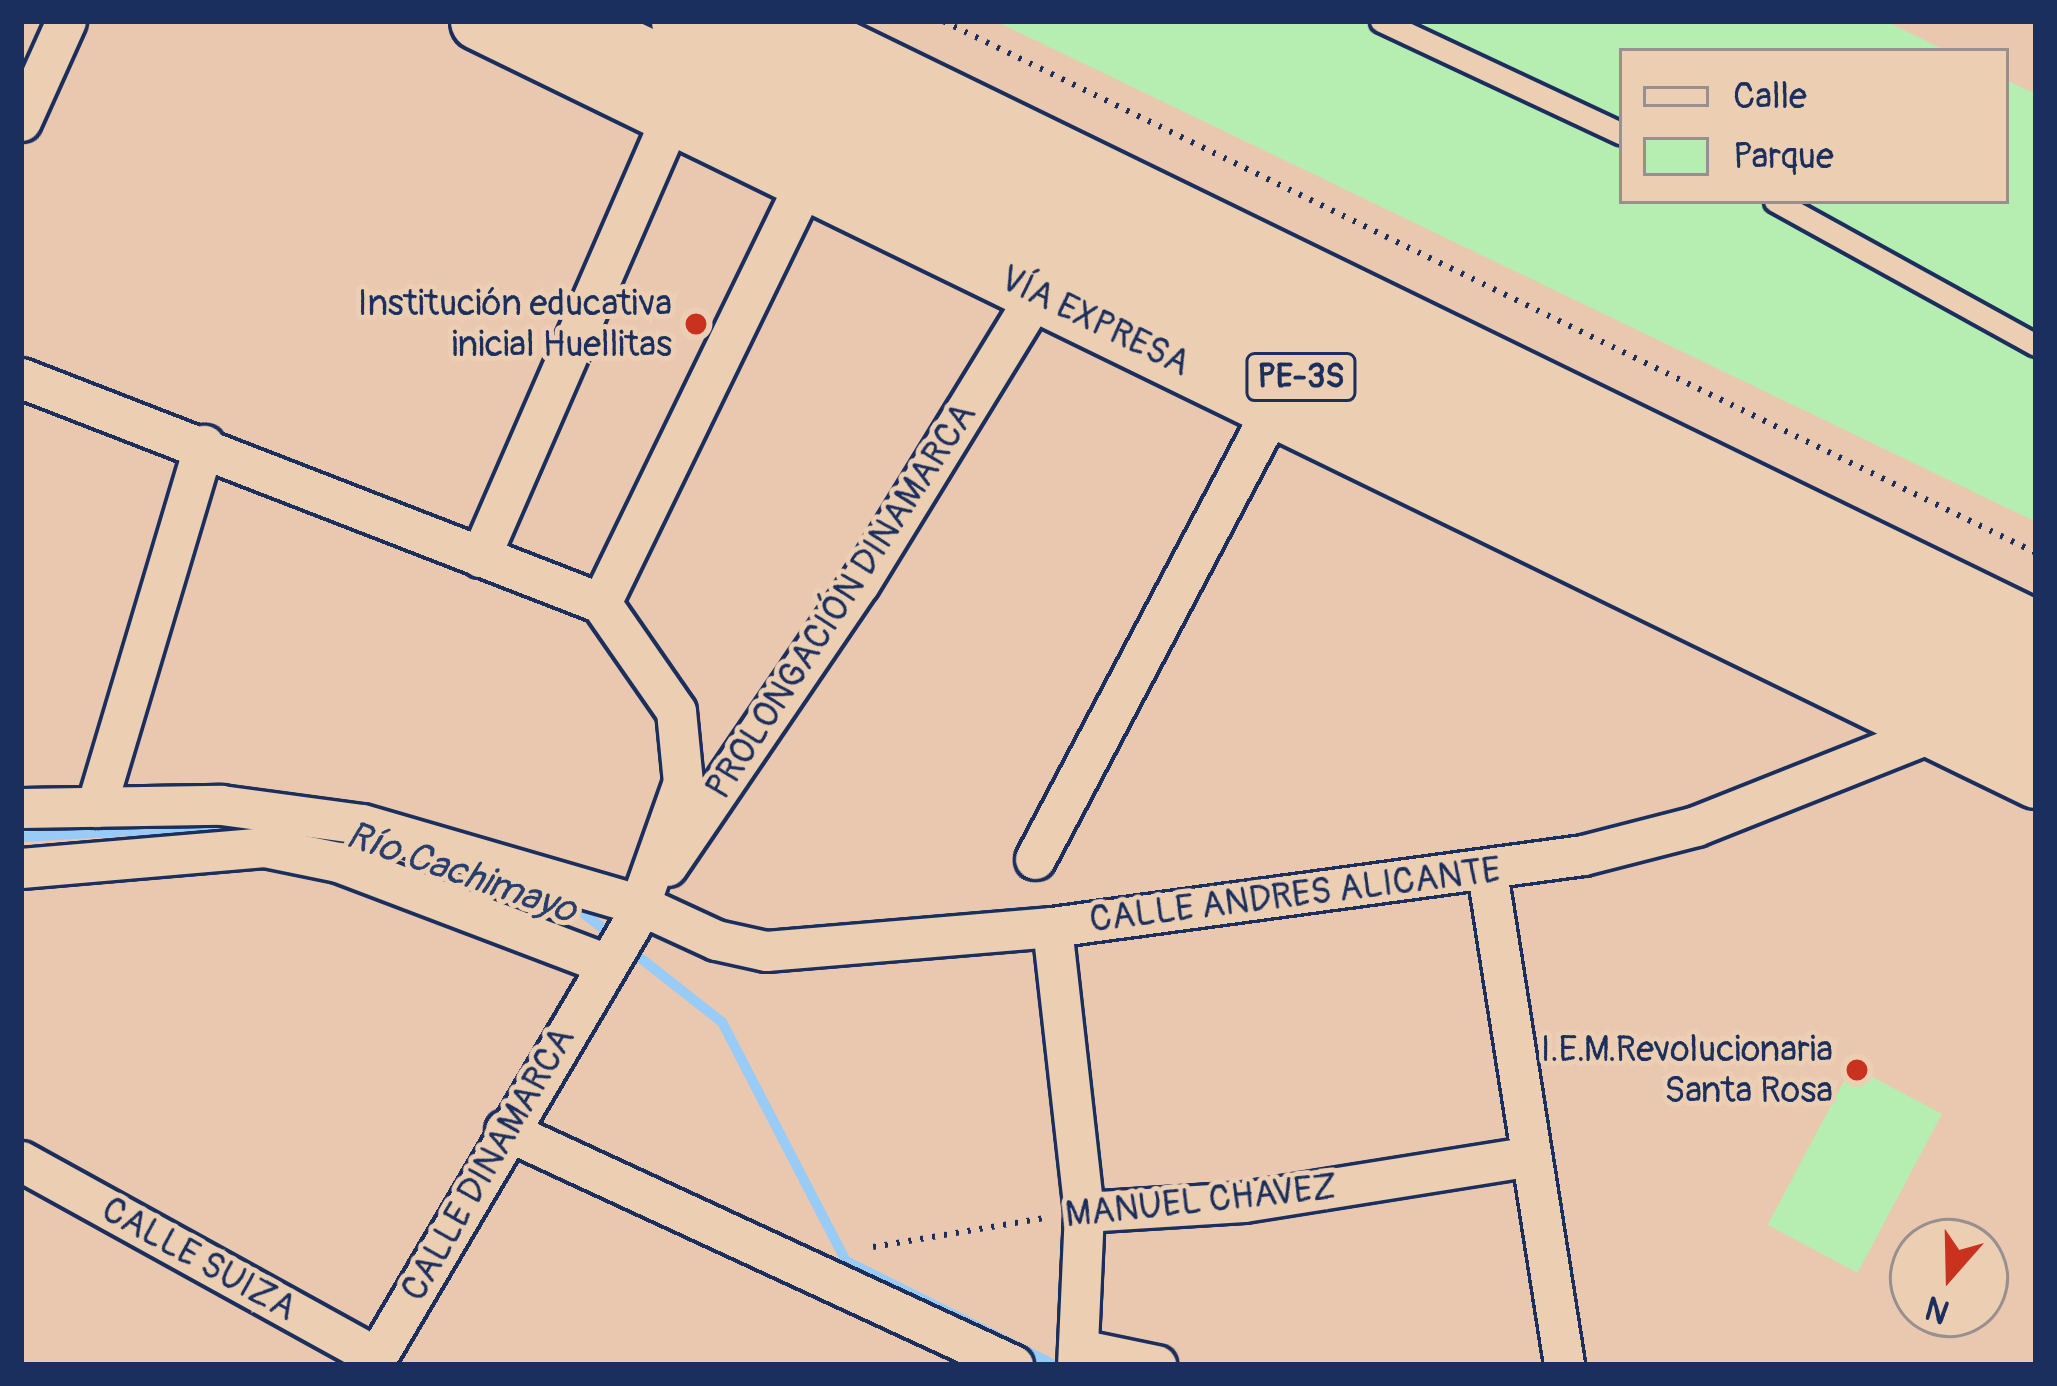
<!DOCTYPE html>
<meta charset="utf-8">
<style>
body{margin:0}
#map{position:relative;width:2057px;height:1386px;overflow:hidden;background:#eac7af;font-family:Pangolin,sans-serif}
div>[style]{position:absolute}
.green>*{inset:0;background:#b6edb0;transform-origin:0 0}
.stream>*{height:10px;margin:-5px;padding:0 5px;transform-origin:5px;border-radius:5px;background:#98cbf6}
.path>*{height:6px;margin-top:-3px;transform-origin:0;background:repeating-linear-gradient(90deg,#1b2f5e 0 3px,transparent 0 12px)}
.roads{filter:drop-shadow(3px 0 #1b2f5e) drop-shadow(-3px 0 #1b2f5e) drop-shadow(0 3px #1b2f5e) drop-shadow(0 -3px #1b2f5e)}
.lane>*{height:21px;margin:-10.5px;padding:0 10.5px;transform-origin:10.5px;border-radius:10.5px;background:#eccfb2}
.street>*{height:39px;margin:-19.5px;padding:0 19.5px;transform-origin:19.5px;border-radius:19.5px;background:#eccfb2}
.secondary>*{height:57px;margin:-28.5px;padding:0 28.5px;transform-origin:28.5px;border-radius:28.5px;background:#eccfb2}
.primary>*{height:63px;margin:-31.5px;padding:0 31.5px;transform-origin:31.5px;border-radius:31.5px;background:#eccfb2}
.dots>*{width:33px;height:33px;translate:-50% -50%;box-sizing:border-box;border:6px solid #eccfb2;border-radius:50%}
span{translate:-50% -50%;white-space:nowrap;text-align:center;line-height:1.15;-webkit-text-stroke:10px #eccfb2;paint-order:stroke}
.shield-label span{padding:3px 9px;background:#eccfb2;border:3px solid;border-radius:9px;-webkit-text-stroke-width:0}
.shield-label{font-size:33px;color:#1b2f5e;font-weight:700}
.poi-label{font-size:36px;color:#1b2f5e}
.right{translate:-100% -50%;text-align:right}
.street-label{font-size:36px;color:#1b2f5e}
.water-label{font-size:39px;color:#283f6d;font-style:italic}
.frame{position:absolute;inset:0;border:24px solid #1b2f5e;pointer-events:none}
.legend{position:absolute;left:1619px;top:48px;width:390px;height:156px;box-sizing:border-box;background:#eccfb2;border:3px solid #988f90;margin:0;padding:15px 21px;list-style:none;font-size:36px;color:#1b2f5e}
.legend li{display:flex;align-items:center;gap:24px;height:60px}
.legend b{width:60px;border:3px solid #988f90}
.north{position:absolute;left:1889px;top:1218px;width:120px;height:120px;box-sizing:border-box;background:#eccfb2;border:3px solid #988f90;border-radius:50%;rotate:200deg;font-size:33px;font-weight:700;line-height:48px;text-align:center;color:#1b2f5e}
.north::after{content:'';display:block;margin:auto;width:42px;height:54px;background:#c8321e;clip-path:polygon(50% 0,100% 100%,50% 72%,0 100%)}
</style>
<div id="map">
<div class="green">
<div style="clip-path:polygon(995px 21px,1885px 21px,1947px 51px,1622px 51px,1622px 201px,2006px 201px,2006px 80px,2036px 94px,2036px 522px)"></div>
<div style="left:1852px;top:1066px;width:102px;height:180px;rotate:28deg"></div>
</div>
<div class="stream">
<div style="left:21px;top:837px;width:217px;rotate:-3.2deg"></div>
<div style="left:568px;top:901px;width:196px;rotate:38.2deg"></div>
<div style="left:722px;top:1022px;width:269px;rotate:62.6deg"></div>
<div style="left:846px;top:1261px;width:233px;rotate:26.5deg"></div>
</div>
<div class="path">
<div style="left:943px;top:21px;width:1216px;rotate:25.95deg"></div>
<div style="left:873px;top:1247px;width:174px;rotate:-9.6deg"></div>
</div>
<div class="roads">
<div class="lane">
<div style="left:1381px;top:21px;width:266px;rotate:25.1deg"></div>
<div style="left:1775px;top:201px;width:298px;rotate:28.9deg"></div>
</div>
<div class="street">
<div style="left:21px;top:121px;width:110px;rotate:-65.8deg"></div>
<div style="left:21px;top:378px;width:622px;rotate:21.2deg"></div>
<div style="left:601px;top:603px;width:131px;rotate:55.2deg"></div>
<div style="left:676px;top:711px;width:71px;rotate:84.4deg"></div>
<div style="left:683px;top:782px;width:146px;rotate:109.5deg"></div>
<div style="left:634px;top:920px;width:516px;rotate:120.49deg"></div>
<div style="left:480px;top:557px;width:481px;rotate:-66.5deg"></div>
<div style="left:601px;top:603px;width:470px;rotate:-64.1deg"></div>
<div style="left:96px;top:807px;width:378px;rotate:-73.4deg"></div>
<div style="left:21px;top:808px;width:200px;rotate:-0.9deg"></div>
<div style="left:221px;top:805px;width:142px;rotate:7.7deg"></div>
<div style="left:362px;top:824px;width:290px;rotate:16.2deg"></div>
<div style="left:640px;top:905px;width:84px;rotate:24.7deg"></div>
<div style="left:716px;top:940px;width:51px;rotate:12.4deg"></div>
<div style="left:766px;top:951px;width:287px;rotate:-4.8deg"></div>
<div style="left:1052px;top:927px;width:536px;rotate:-7.72deg"></div>
<div style="left:1583px;top:855px;width:117px;rotate:-14.4deg"></div>
<div style="left:1696px;top:826px;width:259px;rotate:-21.7deg"></div>
<div style="left:1035px;top:859px;width:510px;rotate:-62.18deg"></div>
<div style="left:667px;top:866px;width:341px;rotate:-55.8deg"></div>
<div style="left:859px;top:584px;width:341px;rotate:-58.5deg"></div>
<div style="left:21px;top:868px;width:244px;rotate:-4.9deg"></div>
<div style="left:264px;top:847px;width:76px;rotate:11.5deg"></div>
<div style="left:338px;top:862px;width:287px;rotate:20.8deg"></div>
<div style="left:1487px;top:872px;width:499px;rotate:81.1deg"></div>
<div style="left:1052px;top:927px;width:287px;rotate:83.6deg"></div>
<div style="left:1084px;top:1212px;width:153px;rotate:92.6deg"></div>
<div style="left:505px;top:1130px;width:560px;rotate:24.83deg"></div>
<div style="left:21px;top:1161px;width:406px;rotate:28.9deg"></div>
<div style="left:1084px;top:1212px;width:160px;rotate:-3.6deg"></div>
<div style="left:1244px;top:1202px;width:290px;rotate:-9.1deg"></div>
<div style="left:1079px;top:1349px;width:79px;rotate:11.7deg"></div>
</div>
<div class="secondary">
<div style="left:479px;top:21px;width:1732px;rotate:25.96deg"></div>
<div style="left:786px;top:21px;width:1390px;rotate:25.98deg"></div>
</div>
<div class="primary">
<div style="left:565px;top:21px;width:1635px;rotate:25.86deg"></div>
<div style="left:683px;top:21px;width:1504px;rotate:25.9deg"></div>
</div>
</div>
<div class="dots">
<div style="left:696px;top:324px;background:#c8321e"></div>
<div style="left:1857px;top:1070px;background:#c8321e"></div>
</div>
<div class="shield-label">
<span style="left:1301px;top:377px">PE-3S</span>
</div>
<div class="poi-label">
<span class="right" style="left:672px;top:324px">Institución educativa<br>inicial Huellitas</span>
<span class="right" style="left:1833px;top:1070px">I.E.M.Revolucionaria<br>Santa Rosa</span>
</div>
<div class="street-label">
<span style="left:1095px;top:321px;rotate:26deg">VÍA EXPRESA</span>
<span style="left:841px;top:601px;rotate:-57deg">PROLONGACIÓN DINAMARCA</span>
<span style="left:1295px;top:895px;rotate:-7deg">CALLE ANDRES ALICANTE</span>
<span style="left:488px;top:1164px;rotate:-60deg">CALLE DINAMARCA</span>
<span style="left:1201px;top:1201px;rotate:-6deg">MANUEL CHAVEZ</span>
<span style="left:199px;top:1259px;rotate:29deg">CALLE SUIZA</span>
</div>
<div class="water-label">
<span style="left:461px;top:873px;rotate:19deg">Río Cachimayo</span>
</div>
<div class="frame"></div>
<ul class="legend">
<li><b style="height:15px;background:#eccfb2"></b>Calle</li>
<li><b style="height:33px;background:#b6edb0"></b>Parque</li>
</ul>
<div class="north">N</div>
</div>
